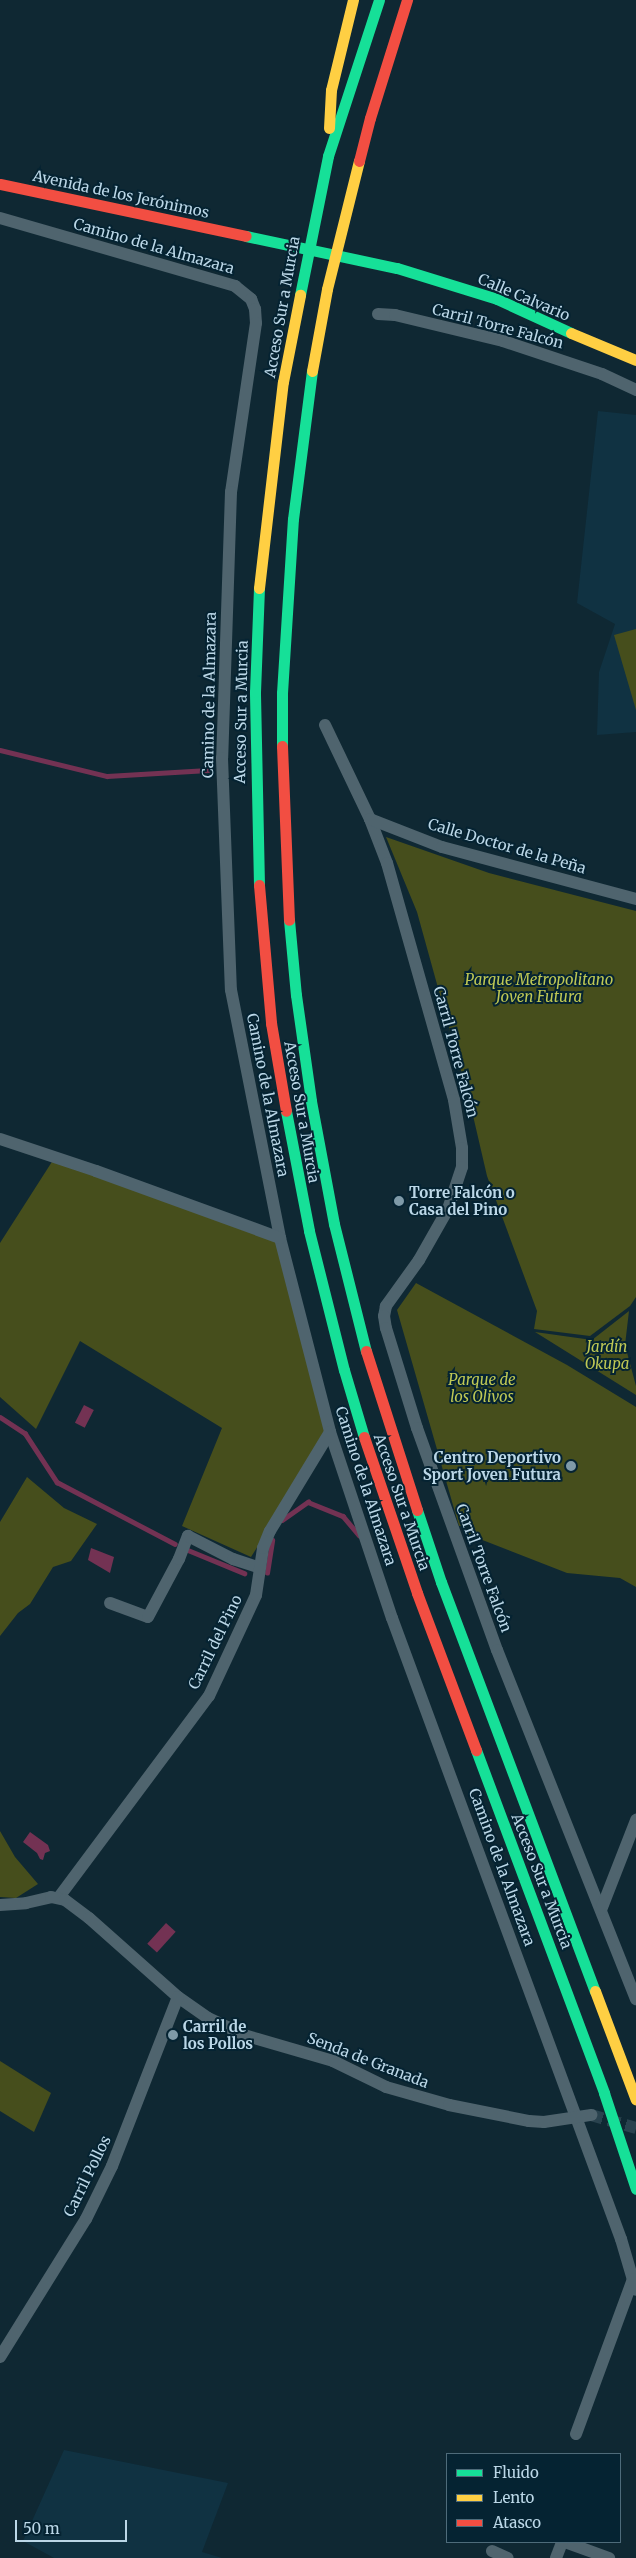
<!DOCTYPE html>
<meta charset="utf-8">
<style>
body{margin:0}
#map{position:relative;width:636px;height:2558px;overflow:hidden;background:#0f2833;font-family:Merriweather,serif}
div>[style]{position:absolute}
.built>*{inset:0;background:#103242}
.green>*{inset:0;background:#464e1c}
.water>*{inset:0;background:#733253;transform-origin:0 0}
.stream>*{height:4.5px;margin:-2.25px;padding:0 2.25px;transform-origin:2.25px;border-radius:2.25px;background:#733253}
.street-tunnel>*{height:12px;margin-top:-6px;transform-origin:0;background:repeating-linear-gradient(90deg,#29424e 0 12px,transparent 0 18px)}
.street>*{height:12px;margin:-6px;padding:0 6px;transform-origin:6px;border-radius:6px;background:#4f646e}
.fast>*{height:11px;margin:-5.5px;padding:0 5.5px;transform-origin:5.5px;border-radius:5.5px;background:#16e098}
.slow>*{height:11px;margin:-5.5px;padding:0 5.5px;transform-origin:5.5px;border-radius:5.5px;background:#ffcf43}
.jam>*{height:11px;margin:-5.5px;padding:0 5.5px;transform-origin:5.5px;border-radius:5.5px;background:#f24e42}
.dots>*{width:14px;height:14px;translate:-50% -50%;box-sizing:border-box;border:2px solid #052332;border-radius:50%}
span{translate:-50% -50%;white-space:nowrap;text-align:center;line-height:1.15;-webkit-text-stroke:4px #052332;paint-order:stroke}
.street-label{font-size:15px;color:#bbd7e7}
.park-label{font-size:15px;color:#bfc854;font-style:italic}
.poi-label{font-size:15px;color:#bbd7e7;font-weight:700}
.left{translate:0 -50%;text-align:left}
.right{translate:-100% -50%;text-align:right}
.legend{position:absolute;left:446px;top:2453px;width:175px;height:90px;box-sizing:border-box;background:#052332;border:1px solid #4e6b7a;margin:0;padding:6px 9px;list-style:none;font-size:15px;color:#bbd7e7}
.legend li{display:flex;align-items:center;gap:10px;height:25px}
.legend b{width:25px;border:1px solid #4e6b7a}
.scale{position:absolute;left:15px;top:2520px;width:112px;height:22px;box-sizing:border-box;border:2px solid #bbd7e7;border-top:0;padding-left:6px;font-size:15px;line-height:18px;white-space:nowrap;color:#bbd7e7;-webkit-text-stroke:4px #052332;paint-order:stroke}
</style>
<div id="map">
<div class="built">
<div style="clip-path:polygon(598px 411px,636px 415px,636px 732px,597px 735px,599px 672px,615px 624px,577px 603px)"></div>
<div style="clip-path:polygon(64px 2450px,228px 2483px,202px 2552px,222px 2558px,54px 2558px,23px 2541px)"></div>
</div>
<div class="green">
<div style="clip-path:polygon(636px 629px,636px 710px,614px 635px)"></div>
<div style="clip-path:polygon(386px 837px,489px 873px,636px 911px,636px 1297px,630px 1306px,590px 1336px,534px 1329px,537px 1311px,487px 1176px,471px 1107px,417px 912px)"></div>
<div style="clip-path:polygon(55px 1157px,280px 1238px,330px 1432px,251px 1557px,182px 1526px,222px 1428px,80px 1341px,36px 1429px,0 1397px,0 1243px)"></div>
<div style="clip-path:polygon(416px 1283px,567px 1365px,636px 1407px,636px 1587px,620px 1578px,567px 1573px,467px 1534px,469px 1525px,459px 1526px,397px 1310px)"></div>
<div style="clip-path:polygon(629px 1311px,625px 1345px,636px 1386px,636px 1395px,535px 1332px,592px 1340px)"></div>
<div style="clip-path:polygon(27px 1477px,64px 1508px,97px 1524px,71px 1561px,53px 1567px,30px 1604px,18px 1613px,0 1636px,0 1522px)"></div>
<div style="clip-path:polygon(0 1831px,15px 1857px,38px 1884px,16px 1898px,0 1897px)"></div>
<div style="clip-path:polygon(0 2061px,51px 2093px,34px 2132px,0 2111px)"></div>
</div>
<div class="water">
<div style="left:84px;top:1405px;width:11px;height:20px;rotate:27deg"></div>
<div style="clip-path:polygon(91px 1548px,114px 1557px,110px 1573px,88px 1560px)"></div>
<div style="clip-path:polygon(30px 1832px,48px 1845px,50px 1851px,45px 1853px,43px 1860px,40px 1859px,37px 1853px,23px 1842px)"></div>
<div style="left:166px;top:1923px;width:13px;height:28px;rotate:42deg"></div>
</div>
<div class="stream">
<div style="left:0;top:750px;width:110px;rotate:13.7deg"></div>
<div style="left:107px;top:776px;width:101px;rotate:-3.4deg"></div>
<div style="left:0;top:1417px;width:30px;rotate:33deg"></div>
<div style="left:25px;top:1433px;width:59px;rotate:56.9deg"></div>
<div style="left:57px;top:1482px;width:133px;rotate:27.7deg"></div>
<div style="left:282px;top:1520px;width:32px;rotate:-35deg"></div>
<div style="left:308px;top:1502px;width:38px;rotate:22deg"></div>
<div style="left:343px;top:1516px;width:25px;rotate:50deg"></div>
<div style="left:188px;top:1550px;width:61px;rotate:22.3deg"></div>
<div style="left:267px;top:1573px;width:33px;rotate:-81deg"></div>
</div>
<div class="street-tunnel">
<div style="left:591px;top:2115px;width:47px;rotate:16.1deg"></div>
</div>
<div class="street">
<div style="left:0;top:218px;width:245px;rotate:16.1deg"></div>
<div style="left:235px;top:286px;width:21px;rotate:39deg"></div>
<div style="left:251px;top:299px;width:11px;rotate:68deg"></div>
<div style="left:255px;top:309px;width:14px;rotate:86deg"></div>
<div style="left:256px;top:323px;width:171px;rotate:98.4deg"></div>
<div style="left:231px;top:492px;width:266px;rotate:91.9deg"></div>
<div style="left:222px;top:758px;width:232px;rotate:87.8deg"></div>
<div style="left:231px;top:990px;width:253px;rotate:78.8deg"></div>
<div style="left:280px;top:1238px;width:200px;rotate:75.5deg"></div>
<div style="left:330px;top:1432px;width:196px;rotate:71.6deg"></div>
<div style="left:392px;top:1618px;width:662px;rotate:69.76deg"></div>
<div style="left:621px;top:2239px;width:53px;rotate:73.6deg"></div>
<div style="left:378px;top:314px;width:17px;rotate:3deg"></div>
<div style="left:395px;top:315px;width:111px;rotate:13.5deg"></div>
<div style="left:503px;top:341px;width:104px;rotate:18.4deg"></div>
<div style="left:602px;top:374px;width:38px;rotate:25deg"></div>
<div style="left:325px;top:725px;width:104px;rotate:64.4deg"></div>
<div style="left:370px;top:819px;width:47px;rotate:68.9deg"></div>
<div style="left:387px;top:863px;width:246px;rotate:74.2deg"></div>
<div style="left:454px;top:1100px;width:49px;rotate:80.5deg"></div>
<div style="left:462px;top:1148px;width:19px;rotate:90deg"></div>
<div style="left:462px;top:1167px;width:44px;rotate:108.4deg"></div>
<div style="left:448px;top:1209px;width:59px;rotate:119.6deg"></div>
<div style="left:419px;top:1260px;width:57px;rotate:125.7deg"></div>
<div style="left:386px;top:1306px;width:10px;rotate:101deg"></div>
<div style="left:384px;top:1316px;width:12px;rotate:81deg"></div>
<div style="left:386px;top:1328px;width:105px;rotate:72.8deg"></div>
<div style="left:417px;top:1428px;width:236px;rotate:70.2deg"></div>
<div style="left:497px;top:1650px;width:376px;rotate:68.3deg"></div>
<div style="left:370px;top:819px;width:77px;rotate:21.3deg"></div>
<div style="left:442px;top:847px;width:201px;rotate:15deg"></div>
<div style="left:0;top:1139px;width:101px;rotate:18.4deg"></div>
<div style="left:96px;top:1171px;width:196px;rotate:20deg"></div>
<div style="left:110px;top:1603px;width:40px;rotate:20.2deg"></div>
<div style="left:148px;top:1617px;width:66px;rotate:-61.9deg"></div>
<div style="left:179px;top:1559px;width:25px;rotate:-69deg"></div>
<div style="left:188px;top:1536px;width:51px;rotate:27.1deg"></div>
<div style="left:233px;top:1559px;width:28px;rotate:18deg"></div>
<div style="left:59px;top:1897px;width:251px;rotate:-53.3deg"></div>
<div style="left:209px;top:1696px;width:111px;rotate:-65deg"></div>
<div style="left:256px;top:1595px;width:48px;rotate:-81.5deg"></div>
<div style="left:263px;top:1548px;width:18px;rotate:-68deg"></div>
<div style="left:270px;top:1531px;width:116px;rotate:-58.8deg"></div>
<div style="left:0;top:1905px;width:26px;rotate:-4deg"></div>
<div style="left:26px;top:1903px;width:26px;rotate:-13deg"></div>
<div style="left:51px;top:1897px;width:14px;rotate:12deg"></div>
<div style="left:65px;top:1900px;width:30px;rotate:37deg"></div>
<div style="left:89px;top:1918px;width:119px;rotate:41.6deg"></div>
<div style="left:178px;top:1997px;width:37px;rotate:35deg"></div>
<div style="left:208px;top:2018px;width:40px;rotate:25deg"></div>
<div style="left:244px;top:2035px;width:93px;rotate:16.3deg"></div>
<div style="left:333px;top:2061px;width:59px;rotate:26.1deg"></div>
<div style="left:386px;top:2087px;width:66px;rotate:15.9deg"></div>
<div style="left:449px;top:2105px;width:82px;rotate:11.3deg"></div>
<div style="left:529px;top:2121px;width:15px;rotate:4deg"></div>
<div style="left:544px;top:2122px;width:48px;rotate:-8.5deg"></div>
<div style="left:601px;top:1910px;width:97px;rotate:-68.7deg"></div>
<div style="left:0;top:2357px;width:163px;rotate:-58.1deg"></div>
<div style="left:86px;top:2219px;width:59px;rotate:-63.9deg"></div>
<div style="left:112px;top:2166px;width:181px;rotate:-68.7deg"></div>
<div style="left:576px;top:2434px;width:165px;rotate:-69.8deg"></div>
<div style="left:565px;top:2542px;width:47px;rotate:20deg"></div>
<div style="left:492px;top:2551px;width:17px;rotate:24deg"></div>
<div style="left:556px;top:2558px;width:17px;rotate:-69deg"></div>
</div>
<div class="fast">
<div style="left:246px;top:236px;width:154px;rotate:12deg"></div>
<div style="left:397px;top:268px;width:105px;rotate:17.2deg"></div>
<div style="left:497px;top:299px;width:81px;rotate:24.7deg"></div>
<div style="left:300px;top:295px;width:142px;rotate:-78.6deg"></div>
<div style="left:328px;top:156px;width:164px;rotate:-71.9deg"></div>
<div style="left:282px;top:746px;width:53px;rotate:-90deg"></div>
<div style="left:282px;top:693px;width:174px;rotate:-86.4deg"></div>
<div style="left:293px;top:519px;width:149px;rotate:-82.7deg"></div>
<div style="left:259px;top:885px;width:193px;rotate:-91.2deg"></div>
<div style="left:255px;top:692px;width:104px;rotate:-87.8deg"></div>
<div style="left:289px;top:920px;width:75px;rotate:84.7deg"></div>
<div style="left:296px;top:995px;width:107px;rotate:81.9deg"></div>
<div style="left:311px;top:1101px;width:125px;rotate:79.4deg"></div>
<div style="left:334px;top:1224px;width:131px;rotate:75.9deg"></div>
<div style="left:286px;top:1111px;width:122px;rotate:79.1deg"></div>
<div style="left:309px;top:1231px;width:143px;rotate:75.9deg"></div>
<div style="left:344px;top:1370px;width:70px;rotate:73.4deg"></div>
<div style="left:417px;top:1510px;width:76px;rotate:71.6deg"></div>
<div style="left:441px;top:1582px;width:437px;rotate:69.4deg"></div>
<div style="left:476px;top:1750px;width:366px;rotate:69.5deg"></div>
<div style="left:604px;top:2093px;width:101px;rotate:71.6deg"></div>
</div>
<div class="slow">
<div style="left:329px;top:128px;width:38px;rotate:-87deg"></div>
<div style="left:331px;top:90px;width:93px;rotate:-76.3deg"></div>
<div style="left:571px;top:333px;width:70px;rotate:22.6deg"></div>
<div style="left:312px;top:371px;width:83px;rotate:-79.6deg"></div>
<div style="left:327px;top:289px;width:132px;rotate:-76deg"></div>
<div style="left:259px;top:588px;width:207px;rotate:-83.4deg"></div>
<div style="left:283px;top:382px;width:89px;rotate:-78.9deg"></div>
<div style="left:595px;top:1991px;width:116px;rotate:69.4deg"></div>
</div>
<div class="jam">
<div style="left:359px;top:161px;width:44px;rotate:-75.7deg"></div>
<div style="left:370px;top:118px;width:124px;rotate:-72.6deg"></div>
<div style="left:0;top:184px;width:251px;rotate:11.9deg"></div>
<div style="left:282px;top:746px;width:174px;rotate:87.7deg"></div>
<div style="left:259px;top:885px;width:139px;rotate:85deg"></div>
<div style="left:271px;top:1023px;width:89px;rotate:80.3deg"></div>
<div style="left:366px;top:1351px;width:167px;rotate:72.2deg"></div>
<div style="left:364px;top:1437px;width:165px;rotate:71.2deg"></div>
<div style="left:417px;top:1593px;width:168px;rotate:69.4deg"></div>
</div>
<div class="dots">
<div style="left:399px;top:1201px;background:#7f9aa8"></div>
<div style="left:571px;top:1466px;background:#7f9aa8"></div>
<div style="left:173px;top:2035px;background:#7f9aa8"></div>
</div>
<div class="street-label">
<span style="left:121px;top:194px;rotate:12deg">Avenida de los Jerónimos</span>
<span style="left:154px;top:246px;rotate:16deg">Camino de la Almazara</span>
<span style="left:524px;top:297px;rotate:23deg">Calle Calvario</span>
<span style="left:282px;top:307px;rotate:-80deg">Acceso Sur a Murcia</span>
<span style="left:498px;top:326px;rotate:15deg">Carril Torre Falcón</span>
<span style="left:209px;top:695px;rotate:-89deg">Camino de la Almazara</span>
<span style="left:241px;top:712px;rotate:-89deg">Acceso Sur a Murcia</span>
<span style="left:507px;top:846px;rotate:16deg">Calle Doctor de la Peña</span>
<span style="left:456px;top:1052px;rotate:75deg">Carril Torre Falcón</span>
<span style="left:268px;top:1095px;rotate:79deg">Camino de la Almazara</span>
<span style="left:302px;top:1112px;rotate:80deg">Acceso Sur a Murcia</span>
<span style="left:366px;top:1486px;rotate:72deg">Camino de la Almazara</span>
<span style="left:402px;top:1502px;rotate:71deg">Acceso Sur a Murcia</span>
<span style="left:484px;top:1568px;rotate:70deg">Carril Torre Falcón</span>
<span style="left:215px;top:1642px;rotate:-64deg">Carril del Pino</span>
<span style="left:502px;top:1867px;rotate:70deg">Camino de la Almazara</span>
<span style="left:542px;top:1881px;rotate:69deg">Acceso Sur a Murcia</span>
<span style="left:368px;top:2060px;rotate:21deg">Senda de Granada</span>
<span style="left:87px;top:2176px;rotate:-64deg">Carril Pollos</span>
</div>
<div class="park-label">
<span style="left:539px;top:988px">Parque Metropolitano<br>Joven Futura</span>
<span style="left:607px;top:1355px">Jardín<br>Okupa</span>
<span style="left:482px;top:1388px">Parque de<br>los Olivos</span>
</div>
<div class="poi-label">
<span class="left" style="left:409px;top:1201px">Torre Falcón o<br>Casa del Pino</span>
<span class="right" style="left:561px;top:1466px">Centro Deportivo<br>Sport Joven Futura</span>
<span class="left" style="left:183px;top:2035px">Carril de<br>los Pollos</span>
</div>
<ul class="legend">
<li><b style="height:6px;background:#16e098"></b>Fluido</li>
<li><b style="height:6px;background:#ffcf43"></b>Lento</li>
<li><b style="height:6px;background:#f24e42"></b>Atasco</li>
</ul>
<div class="scale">50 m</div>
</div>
